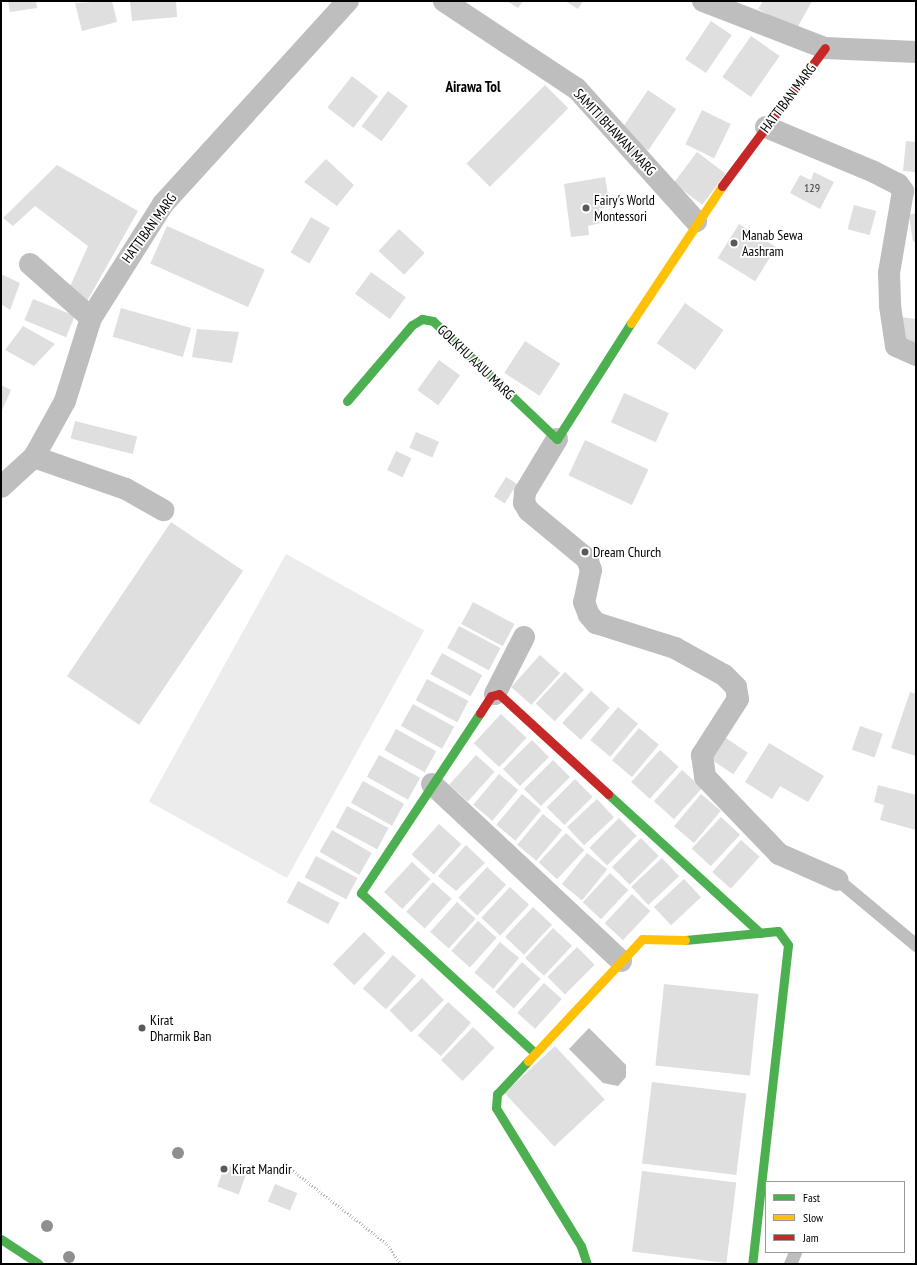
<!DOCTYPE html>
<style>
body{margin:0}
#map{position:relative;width:917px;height:1265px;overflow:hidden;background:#fff;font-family:"PT Sans Narrow",sans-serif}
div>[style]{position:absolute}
.green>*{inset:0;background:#ececec;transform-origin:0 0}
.water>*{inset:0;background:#bfbfbf}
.building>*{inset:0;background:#dfdfdf;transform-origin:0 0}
.path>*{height:2.5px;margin-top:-1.25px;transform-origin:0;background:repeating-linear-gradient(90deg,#b9b9b9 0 1px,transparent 0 3px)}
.lane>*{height:13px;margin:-6.5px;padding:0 6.5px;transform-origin:6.5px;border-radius:6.5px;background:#bebebe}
.street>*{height:22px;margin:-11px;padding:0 11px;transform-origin:11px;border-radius:11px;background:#bebebe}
.fast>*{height:9px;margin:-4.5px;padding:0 4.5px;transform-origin:4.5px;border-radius:4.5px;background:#4caf50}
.slow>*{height:9px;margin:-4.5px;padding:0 4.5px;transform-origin:4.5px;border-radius:4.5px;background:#ffc107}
.jam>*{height:9px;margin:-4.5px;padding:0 4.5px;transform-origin:4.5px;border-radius:4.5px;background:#c62828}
.trees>*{width:12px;height:12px;margin:-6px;border-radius:50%;background:#8f8f8f}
.dots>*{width:11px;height:11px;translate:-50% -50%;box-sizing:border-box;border:2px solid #fff;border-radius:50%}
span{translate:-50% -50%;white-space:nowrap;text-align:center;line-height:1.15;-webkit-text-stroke:3.5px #fff;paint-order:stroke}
.number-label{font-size:12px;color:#383838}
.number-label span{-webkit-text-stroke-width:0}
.street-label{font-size:14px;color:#000}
.poi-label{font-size:14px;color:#000}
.left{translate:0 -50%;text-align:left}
.neighbourhood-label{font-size:15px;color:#000;font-weight:700}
.frame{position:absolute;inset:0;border:2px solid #000;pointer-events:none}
.legend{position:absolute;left:765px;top:1181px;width:140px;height:72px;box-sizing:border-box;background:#fff;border:1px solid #999;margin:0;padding:5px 7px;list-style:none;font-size:12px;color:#000}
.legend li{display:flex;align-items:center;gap:8px;height:20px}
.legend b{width:20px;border:1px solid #999}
</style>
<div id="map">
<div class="green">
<div style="left:286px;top:554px;width:158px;height:283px;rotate:29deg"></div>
</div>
<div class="water">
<div style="clip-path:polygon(589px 1028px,626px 1065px,626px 1077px,618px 1086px,603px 1083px,569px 1049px)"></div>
</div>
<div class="building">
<div style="clip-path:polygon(8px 1px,36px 1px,37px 8px,10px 12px)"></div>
<div style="clip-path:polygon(112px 1px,117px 22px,82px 31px,75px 3px)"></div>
<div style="clip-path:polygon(130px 1px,176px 1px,177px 17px,132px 21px)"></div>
<div style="clip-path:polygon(507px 1px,523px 1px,518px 8px)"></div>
<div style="clip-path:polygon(565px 1px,583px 1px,578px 9px)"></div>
<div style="clip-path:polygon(763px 1px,812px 1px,796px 30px,758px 9px)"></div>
<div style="left:711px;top:21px;width:25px;height:46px;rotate:34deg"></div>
<div style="left:751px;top:36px;width:35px;height:50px;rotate:35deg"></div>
<div style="left:352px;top:76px;width:33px;height:40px;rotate:38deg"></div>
<div style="left:545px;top:85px;width:33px;height:111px;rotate:45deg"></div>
<div style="left:648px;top:90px;width:34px;height:50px;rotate:34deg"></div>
<div style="left:388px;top:91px;width:25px;height:44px;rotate:37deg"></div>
<div style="left:702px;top:110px;width:32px;height:38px;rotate:26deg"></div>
<div style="clip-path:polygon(906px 141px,916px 142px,916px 172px,903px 171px)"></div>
<div style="left:697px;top:152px;width:36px;height:39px;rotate:37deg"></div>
<div style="clip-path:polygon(326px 159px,354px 185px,337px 206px,304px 182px)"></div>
<div style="clip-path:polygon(57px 165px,138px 211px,86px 303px,68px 291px,88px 246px,35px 206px,13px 226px,3px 218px)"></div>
<div style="clip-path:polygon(814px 172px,834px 182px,820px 209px,790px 193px,800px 175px,811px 180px)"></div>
<div style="clip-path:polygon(605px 177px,610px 207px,599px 208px,601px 223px,588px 226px,589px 235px,571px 237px,564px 184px)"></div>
<div style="left:854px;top:205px;width:23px;height:25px;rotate:15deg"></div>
<div style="clip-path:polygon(916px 213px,916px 241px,913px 242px,909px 215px)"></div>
<div style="left:311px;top:217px;width:22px;height:41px;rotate:30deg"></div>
<div style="left:739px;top:224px;width:44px;height:40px;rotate:32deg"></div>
<div style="left:167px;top:226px;width:107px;height:41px;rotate:24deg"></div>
<div style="left:399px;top:229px;width:35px;height:30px;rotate:43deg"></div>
<div style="left:371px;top:272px;width:43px;height:27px;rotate:36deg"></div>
<div style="clip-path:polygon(1px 274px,20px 283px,10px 310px,1px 304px)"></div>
<div style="left:33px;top:299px;width:45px;height:23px;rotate:22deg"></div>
<div style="left:685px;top:303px;width:47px;height:49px;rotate:35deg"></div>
<div style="left:121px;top:308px;width:73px;height:30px;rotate:16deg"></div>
<div style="clip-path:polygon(901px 317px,916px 319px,916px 347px,897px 344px)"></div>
<div style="clip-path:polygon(23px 326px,55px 344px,34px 366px,5px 350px)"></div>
<div style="clip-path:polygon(197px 329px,239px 332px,232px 363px,192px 357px)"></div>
<div style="left:525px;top:341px;width:42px;height:38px;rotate:33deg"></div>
<div style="left:439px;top:360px;width:26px;height:37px;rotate:36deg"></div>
<div style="clip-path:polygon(1px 385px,11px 390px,1px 413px)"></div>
<div style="left:624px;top:393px;width:49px;height:32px;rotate:24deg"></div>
<div style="left:75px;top:421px;width:64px;height:18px;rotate:14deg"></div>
<div style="left:416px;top:432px;width:25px;height:17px;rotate:23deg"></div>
<div style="left:585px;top:440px;width:70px;height:39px;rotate:25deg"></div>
<div style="left:396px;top:451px;width:17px;height:21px;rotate:25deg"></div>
<div style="left:506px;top:477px;width:13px;height:23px;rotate:32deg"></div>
<div style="left:171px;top:522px;width:87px;height:186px;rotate:34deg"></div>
<div style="left:473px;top:602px;width:47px;height:25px;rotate:28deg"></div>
<div style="left:459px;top:626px;width:47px;height:25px;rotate:28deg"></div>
<div style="left:442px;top:653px;width:46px;height:24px;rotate:29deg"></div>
<div style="left:540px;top:655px;width:27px;height:43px;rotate:42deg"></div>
<div style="left:565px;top:672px;width:26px;height:43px;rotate:43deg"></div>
<div style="left:427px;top:679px;width:47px;height:24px;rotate:28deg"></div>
<div style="left:591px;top:691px;width:25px;height:43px;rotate:42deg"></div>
<div style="clip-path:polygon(910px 692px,916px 694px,916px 756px,891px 748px)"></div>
<div style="left:413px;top:704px;width:47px;height:25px;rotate:29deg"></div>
<div style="left:618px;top:707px;width:26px;height:43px;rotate:40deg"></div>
<div style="left:501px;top:714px;width:35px;height:40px;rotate:43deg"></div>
<div style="left:860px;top:726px;width:24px;height:25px;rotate:19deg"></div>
<div style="left:639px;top:728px;width:26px;height:42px;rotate:40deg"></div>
<div style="left:396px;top:729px;width:46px;height:24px;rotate:29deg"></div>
<div style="left:723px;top:736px;width:30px;height:26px;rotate:34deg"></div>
<div style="left:532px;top:740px;width:24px;height:41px;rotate:45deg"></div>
<div style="clip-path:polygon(769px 743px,824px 776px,808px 802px,780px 786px,772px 799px,745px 782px)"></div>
<div style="left:660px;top:750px;width:25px;height:43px;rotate:42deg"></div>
<div style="left:379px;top:755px;width:47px;height:25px;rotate:29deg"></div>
<div style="left:476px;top:755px;width:25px;height:40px;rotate:42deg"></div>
<div style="left:553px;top:760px;width:24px;height:41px;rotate:45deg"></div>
<div style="left:682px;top:770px;width:27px;height:42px;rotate:42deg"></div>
<div style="left:499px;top:774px;width:25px;height:40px;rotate:40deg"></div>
<div style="left:575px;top:779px;width:25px;height:40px;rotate:45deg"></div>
<div style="left:363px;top:781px;width:47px;height:25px;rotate:29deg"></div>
<div style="clip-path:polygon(878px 785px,916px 795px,916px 830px,880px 820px,884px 805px,874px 802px)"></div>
<div style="left:522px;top:794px;width:25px;height:40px;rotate:40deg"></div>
<div style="left:701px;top:794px;width:26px;height:42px;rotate:40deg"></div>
<div style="left:597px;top:799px;width:25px;height:41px;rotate:47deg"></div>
<div style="left:347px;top:806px;width:47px;height:24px;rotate:28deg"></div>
<div style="left:543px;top:814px;width:25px;height:40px;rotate:40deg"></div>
<div style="left:721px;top:817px;width:26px;height:43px;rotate:43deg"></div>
<div style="left:619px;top:818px;width:25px;height:42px;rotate:45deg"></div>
<div style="left:439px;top:824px;width:30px;height:41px;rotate:42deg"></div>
<div style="left:332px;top:830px;width:46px;height:25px;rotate:30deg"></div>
<div style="left:566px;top:833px;width:25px;height:40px;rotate:43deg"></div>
<div style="left:641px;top:838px;width:25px;height:41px;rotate:45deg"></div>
<div style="left:741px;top:840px;width:25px;height:43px;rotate:42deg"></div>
<div style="clip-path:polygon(466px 845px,485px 863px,456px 891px,438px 876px)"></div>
<div style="left:587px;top:853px;width:26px;height:40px;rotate:39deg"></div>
<div style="left:316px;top:856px;width:47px;height:24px;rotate:28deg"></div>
<div style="left:662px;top:858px;width:25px;height:42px;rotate:47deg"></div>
<div style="left:412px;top:862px;width:25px;height:41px;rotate:43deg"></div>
<div style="left:487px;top:867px;width:26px;height:42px;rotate:43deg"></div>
<div style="left:610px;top:873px;width:25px;height:40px;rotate:43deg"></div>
<div style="left:684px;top:879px;width:25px;height:41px;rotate:47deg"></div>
<div style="left:298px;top:881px;width:47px;height:24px;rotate:28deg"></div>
<div style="left:433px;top:882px;width:25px;height:40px;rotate:42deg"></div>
<div style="left:510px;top:887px;width:26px;height:42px;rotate:43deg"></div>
<div style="left:632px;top:894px;width:25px;height:40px;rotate:43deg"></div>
<div style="left:457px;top:902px;width:25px;height:40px;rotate:42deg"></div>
<div style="left:533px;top:907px;width:26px;height:41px;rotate:43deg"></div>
<div style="left:478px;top:921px;width:25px;height:40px;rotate:42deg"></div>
<div style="left:553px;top:928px;width:26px;height:41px;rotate:43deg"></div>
<div style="left:364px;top:932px;width:30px;height:45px;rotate:44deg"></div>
<div style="left:500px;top:942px;width:25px;height:40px;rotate:40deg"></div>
<div style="left:577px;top:947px;width:25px;height:42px;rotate:45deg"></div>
<div style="left:393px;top:955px;width:31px;height:45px;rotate:42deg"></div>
<div style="left:522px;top:962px;width:25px;height:40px;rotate:42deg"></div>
<div style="left:422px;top:978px;width:31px;height:46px;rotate:45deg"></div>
<div style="left:544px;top:983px;width:24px;height:40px;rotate:42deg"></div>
<div style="left:664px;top:984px;width:95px;height:82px;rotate:6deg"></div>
<div style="left:448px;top:1002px;width:31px;height:45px;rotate:42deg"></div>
<div style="left:473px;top:1027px;width:30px;height:46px;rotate:44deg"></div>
<div style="left:555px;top:1046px;width:73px;height:69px;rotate:47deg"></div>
<div style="left:652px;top:1082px;width:95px;height:82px;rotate:7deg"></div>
<div style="left:225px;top:1165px;width:23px;height:23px;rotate:20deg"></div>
<div style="left:642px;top:1171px;width:95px;height:81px;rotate:7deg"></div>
<div style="left:275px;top:1184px;width:24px;height:19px;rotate:22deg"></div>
</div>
<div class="path">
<div style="left:286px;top:1165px;width:128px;rotate:38deg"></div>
<div style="left:387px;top:1244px;width:24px;rotate:55deg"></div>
</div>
<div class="lane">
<div style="left:838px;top:880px;width:102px;rotate:39.8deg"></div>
<div style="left:790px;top:1264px;width:13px;rotate:-67deg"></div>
</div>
<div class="street">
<div style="left:444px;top:1px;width:159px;rotate:33.5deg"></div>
<div style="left:577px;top:89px;width:178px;rotate:48deg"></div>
<div style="left:703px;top:1px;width:131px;rotate:21.1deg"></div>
<div style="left:825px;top:48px;width:91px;rotate:2.5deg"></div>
<div style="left:766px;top:127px;width:117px;rotate:22.6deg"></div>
<div style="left:874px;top:172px;width:27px;rotate:27deg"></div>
<div style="left:898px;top:184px;width:9px;rotate:54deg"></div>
<div style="left:903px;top:191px;width:83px;rotate:99.7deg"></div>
<div style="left:889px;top:273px;width:33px;rotate:88deg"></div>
<div style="left:890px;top:306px;width:40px;rotate:81.5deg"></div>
<div style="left:896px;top:346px;width:22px;rotate:24deg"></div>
<div style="left:30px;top:264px;width:81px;rotate:41.5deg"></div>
<div style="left:557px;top:439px;width:62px;rotate:121.1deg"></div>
<div style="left:525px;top:492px;width:11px;rotate:95deg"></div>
<div style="left:524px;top:503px;width:9px;rotate:58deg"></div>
<div style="left:529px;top:511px;width:75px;rotate:39.6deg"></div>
<div style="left:587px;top:559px;width:12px;rotate:70deg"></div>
<div style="left:591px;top:570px;width:33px;rotate:102deg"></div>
<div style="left:584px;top:602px;width:14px;rotate:69deg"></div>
<div style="left:589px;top:615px;width:11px;rotate:49deg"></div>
<div style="left:596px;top:623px;width:83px;rotate:17.6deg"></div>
<div style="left:675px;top:648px;width:56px;rotate:28.9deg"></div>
<div style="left:724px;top:675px;width:17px;rotate:45deg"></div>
<div style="left:736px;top:687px;width:12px;rotate:81deg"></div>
<div style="left:738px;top:699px;width:67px;rotate:122.7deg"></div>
<div style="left:702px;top:755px;width:22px;rotate:82deg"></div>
<div style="left:705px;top:777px;width:107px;rotate:46.1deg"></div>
<div style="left:779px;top:854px;width:64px;rotate:23.8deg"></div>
<div style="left:34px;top:457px;width:97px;rotate:19.2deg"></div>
<div style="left:126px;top:489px;width:43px;rotate:29.6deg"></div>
<div style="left:1px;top:487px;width:45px;rotate:-42.3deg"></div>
<div style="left:34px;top:457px;width:64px;rotate:-61deg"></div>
<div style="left:65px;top:401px;width:87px;rotate:-72.6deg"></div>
<div style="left:91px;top:318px;width:135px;rotate:-57.7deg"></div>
<div style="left:163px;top:204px;width:275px;rotate:-47.7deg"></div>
<div style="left:495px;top:694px;width:64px;rotate:-63deg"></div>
<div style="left:432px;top:784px;width:259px;rotate:43.1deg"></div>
</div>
<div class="fast">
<div style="left:347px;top:401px;width:100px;rotate:-49.5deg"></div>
<div style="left:412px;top:325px;width:12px;rotate:-31deg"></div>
<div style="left:422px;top:319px;width:11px;rotate:10deg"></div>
<div style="left:433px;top:321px;width:171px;rotate:43.6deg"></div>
<div style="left:557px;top:439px;width:138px;rotate:-57.5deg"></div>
<div style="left:480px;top:713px;width:216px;rotate:123.5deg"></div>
<div style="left:361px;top:893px;width:235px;rotate:42.6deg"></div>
<div style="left:608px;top:794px;width:206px;rotate:42.4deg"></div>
<div style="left:685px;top:940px;width:93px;rotate:-5.5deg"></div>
<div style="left:778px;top:931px;width:17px;rotate:54deg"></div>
<div style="left:788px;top:945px;width:321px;rotate:96.4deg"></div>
<div style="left:528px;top:1061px;width:45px;rotate:133.2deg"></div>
<div style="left:497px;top:1094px;width:14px;rotate:94deg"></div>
<div style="left:496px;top:1108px;width:162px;rotate:58.4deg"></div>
<div style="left:581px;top:1246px;width:19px;rotate:72deg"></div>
<div style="left:1px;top:1239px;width:45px;rotate:33.3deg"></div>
</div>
<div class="slow">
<div style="left:631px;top:323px;width:164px;rotate:-56.4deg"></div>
<div style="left:528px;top:1061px;width:167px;rotate:-46.9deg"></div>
<div style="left:642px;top:939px;width:43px;rotate:1.3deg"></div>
</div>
<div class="jam">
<div style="left:722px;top:186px;width:172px;rotate:-53.3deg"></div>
<div style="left:480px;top:713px;width:20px;rotate:-57deg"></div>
<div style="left:491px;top:696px;width:8px;rotate:-14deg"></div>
<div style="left:499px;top:694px;width:148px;rotate:42.5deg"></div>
</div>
<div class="trees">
<div style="left:178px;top:1153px"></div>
<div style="left:47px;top:1226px"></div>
<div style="left:69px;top:1257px"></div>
</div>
<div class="dots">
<div style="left:586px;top:208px;background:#595959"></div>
<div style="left:734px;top:243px;background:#595959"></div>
<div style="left:585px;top:552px;background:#595959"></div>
<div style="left:142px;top:1028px;background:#595959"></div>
<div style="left:224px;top:1169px;background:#595959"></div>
</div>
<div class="number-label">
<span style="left:812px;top:188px">129</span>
</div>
<div class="street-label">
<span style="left:788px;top:98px;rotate:-53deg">HATTIBAN MARG</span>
<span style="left:615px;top:132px;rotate:47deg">SAMITI BHAWAN MARG</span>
<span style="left:149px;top:228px;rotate:-54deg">HATTIBAN MARG</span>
<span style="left:476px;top:362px;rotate:44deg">GOLKHU AAJU MARG</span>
</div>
<div class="poi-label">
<span class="left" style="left:594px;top:208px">Fairy's World<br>Montessori</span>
<span class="left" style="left:742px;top:243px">Manab Sewa<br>Aashram</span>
<span class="left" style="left:593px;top:552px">Dream Church</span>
<span class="left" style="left:150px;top:1028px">Kirat<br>Dharmik Ban</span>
<span class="left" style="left:232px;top:1169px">Kirat Mandir</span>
</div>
<div class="neighbourhood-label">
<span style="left:473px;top:87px">Airawa Tol</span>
</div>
<div class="frame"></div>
<ul class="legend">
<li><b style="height:5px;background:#4caf50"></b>Fast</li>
<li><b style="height:5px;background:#ffc107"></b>Slow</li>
<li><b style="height:5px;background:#c62828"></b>Jam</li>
</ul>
</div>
